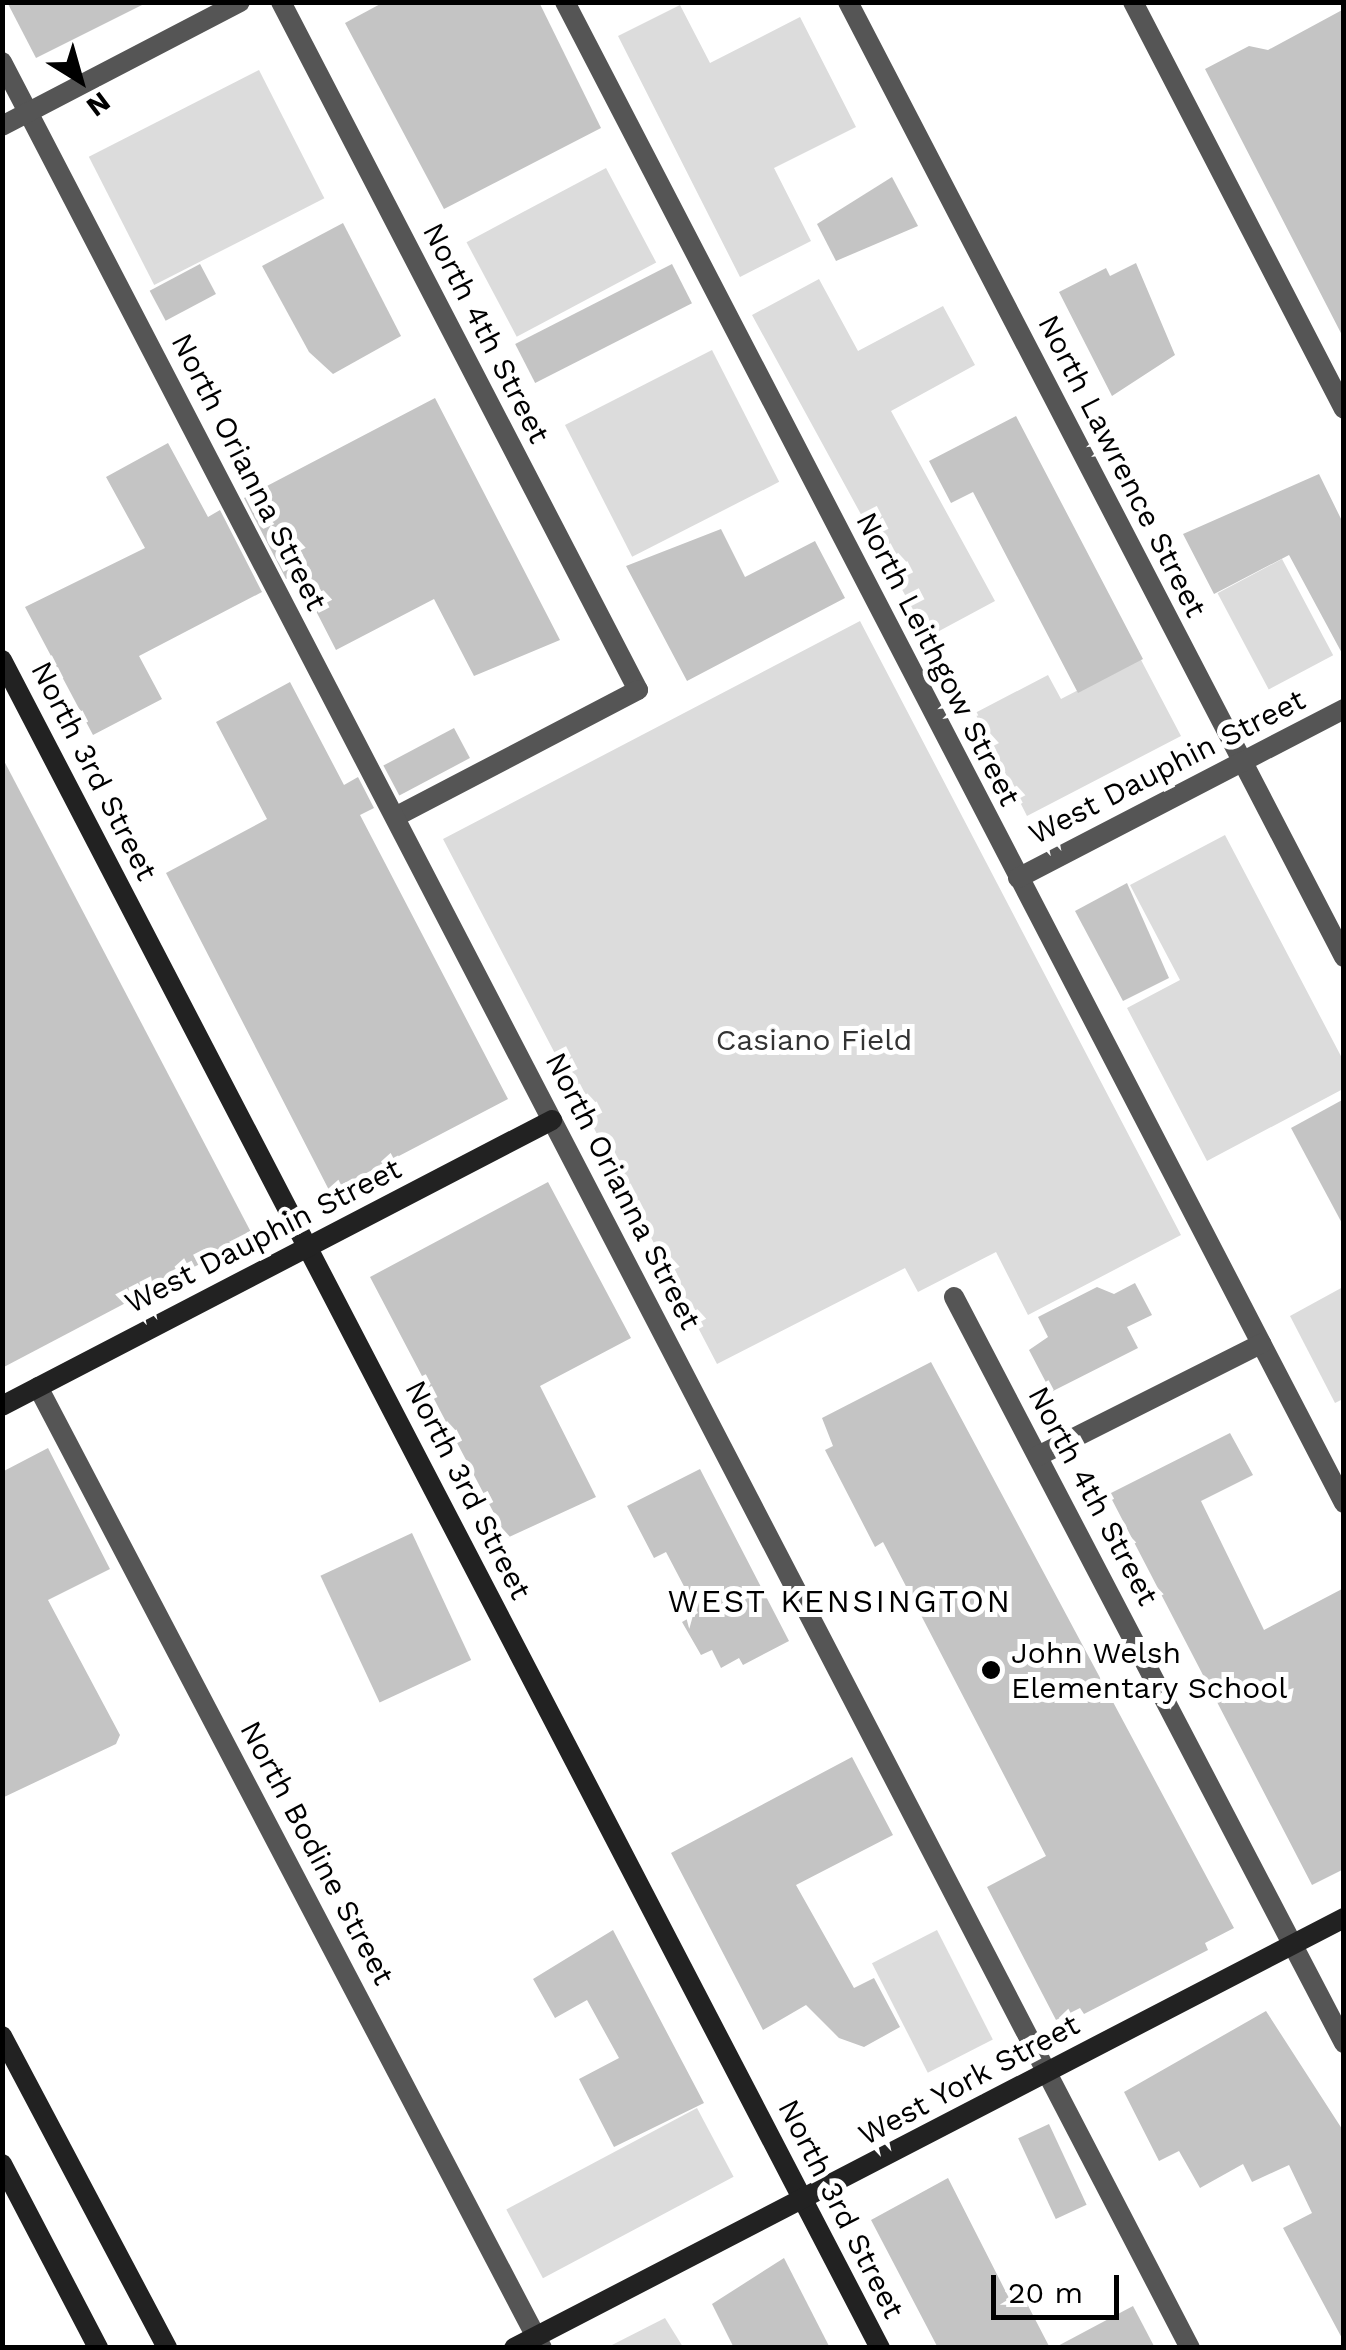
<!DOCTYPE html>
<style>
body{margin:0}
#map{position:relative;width:1346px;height:2350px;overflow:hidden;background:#fff;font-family:"Work Sans",sans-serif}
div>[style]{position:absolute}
.green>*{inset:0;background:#dcdcdc;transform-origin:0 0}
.building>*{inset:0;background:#c4c4c4;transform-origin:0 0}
.street>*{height:20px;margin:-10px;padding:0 10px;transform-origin:10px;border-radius:10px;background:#555}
.secondary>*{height:20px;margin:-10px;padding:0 10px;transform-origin:10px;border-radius:10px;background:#222}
.dots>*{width:28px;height:28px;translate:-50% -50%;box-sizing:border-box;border:5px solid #fff;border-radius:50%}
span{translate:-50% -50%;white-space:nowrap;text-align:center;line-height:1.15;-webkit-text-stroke:10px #fff;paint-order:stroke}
.street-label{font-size:30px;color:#000}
.park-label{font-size:30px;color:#333}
.poi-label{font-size:30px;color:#000}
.left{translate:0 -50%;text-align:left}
.neighbourhood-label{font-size:32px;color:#000;letter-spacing:2.5px}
.frame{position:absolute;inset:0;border:5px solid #000;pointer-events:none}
.north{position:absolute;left:30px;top:30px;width:100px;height:100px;-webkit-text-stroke:8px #fff;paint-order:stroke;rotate:143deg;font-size:28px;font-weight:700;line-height:40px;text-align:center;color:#000}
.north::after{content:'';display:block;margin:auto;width:35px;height:45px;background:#000;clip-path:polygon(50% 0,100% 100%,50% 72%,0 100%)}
.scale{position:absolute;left:991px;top:2275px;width:128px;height:45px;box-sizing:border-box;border:5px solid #000;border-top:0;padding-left:12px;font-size:30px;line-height:35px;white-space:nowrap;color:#000;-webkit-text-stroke:8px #fff;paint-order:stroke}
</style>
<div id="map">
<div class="green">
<div style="clip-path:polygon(680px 5px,710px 63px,800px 17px,856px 127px,774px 168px,811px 241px,740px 277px,618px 36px)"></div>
<div style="left:259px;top:70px;width:144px;height:191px;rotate:63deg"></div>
<div style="left:606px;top:168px;width:107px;height:158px;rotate:62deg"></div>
<div style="clip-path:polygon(819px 279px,858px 351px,943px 306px,975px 365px,891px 411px,995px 601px,928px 637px,752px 315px)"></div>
<div style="left:712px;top:350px;width:148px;height:165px;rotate:63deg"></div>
<div style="left:1282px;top:559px;width:109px;height:73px;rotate:62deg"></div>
<div style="clip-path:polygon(860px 621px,1181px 1235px,1028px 1315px,996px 1252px,918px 1292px,905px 1268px,717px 1364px,443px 839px)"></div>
<div style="clip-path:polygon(1140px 658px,1181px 736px,1027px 816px,975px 713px,1048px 675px,1061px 699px)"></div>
<div style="clip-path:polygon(1225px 835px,1343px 1060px,1343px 1089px,1207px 1161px,1127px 1008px,1180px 980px,1130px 885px)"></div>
<div style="clip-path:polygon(1343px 1287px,1343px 1399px,1335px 1403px,1290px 1316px)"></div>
<div style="left:937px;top:1930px;width:123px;height:73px;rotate:63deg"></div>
<div style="left:697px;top:2108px;width:78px;height:216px;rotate:62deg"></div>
<div style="clip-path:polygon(665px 2318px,683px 2347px,608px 2347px)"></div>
</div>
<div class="building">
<div style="clip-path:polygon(7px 2px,148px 2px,36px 58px)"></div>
<div style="clip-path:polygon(384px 2px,539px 2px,601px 128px,444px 209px,345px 23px)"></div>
<div style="clip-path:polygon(1344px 9px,1344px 339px,1205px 69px,1249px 46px,1268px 50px)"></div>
<div style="clip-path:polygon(892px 177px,918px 226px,836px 261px,817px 224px)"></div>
<div style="clip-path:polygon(343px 223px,401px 336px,333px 374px,309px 352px,262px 266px)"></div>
<div style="clip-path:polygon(1136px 263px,1175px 355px,1112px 396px,1059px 292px,1106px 268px,1110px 276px)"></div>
<div style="left:200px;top:264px;width:34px;height:57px;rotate:62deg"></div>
<div style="left:672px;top:264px;width:44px;height:176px;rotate:63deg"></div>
<div style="clip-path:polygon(435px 398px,560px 640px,474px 676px,434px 599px,336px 650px,297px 574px,286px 579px,244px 498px)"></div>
<div style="clip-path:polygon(1016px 416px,1143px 659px,1078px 693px,973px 492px,951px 503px,929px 461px)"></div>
<div style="clip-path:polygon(168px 443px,208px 517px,220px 510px,262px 592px,139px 656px,162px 699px,93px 735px,25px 607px,145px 548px,106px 477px)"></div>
<div style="clip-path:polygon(1319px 474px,1344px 525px,1344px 657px,1289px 555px,1214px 594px,1183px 534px)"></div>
<div style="clip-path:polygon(721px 529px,745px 577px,815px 541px,845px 598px,687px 681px,626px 566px)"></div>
<div style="clip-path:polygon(290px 682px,344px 785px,358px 777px,374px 808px,360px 815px,508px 1099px,330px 1192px,166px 873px,267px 819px,216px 722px)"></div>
<div style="left:454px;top:728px;width:34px;height:80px;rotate:62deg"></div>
<div style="clip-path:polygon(2px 757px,253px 1236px,2px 1368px)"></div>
<div style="clip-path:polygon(1127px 883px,1169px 978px,1123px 1001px,1075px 911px)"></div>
<div style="clip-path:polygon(1344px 1099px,1344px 1227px,1291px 1128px)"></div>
<div style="clip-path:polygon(548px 1182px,631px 1338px,540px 1386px,596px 1497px,507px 1538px,370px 1277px)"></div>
<div style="clip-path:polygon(1135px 1283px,1152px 1315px,1127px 1327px,1138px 1348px,1051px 1392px,1029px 1350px,1048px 1337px,1038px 1317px,1097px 1287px,1114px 1294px)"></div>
<div style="clip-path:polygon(931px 1362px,1234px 1928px,1205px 1943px,1208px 1950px,1084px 2014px,1080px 2008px,1056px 2020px,987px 1887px,1046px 1856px,883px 1542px,875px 1547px,825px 1450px,833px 1446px,822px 1418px)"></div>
<div style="clip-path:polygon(1230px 1433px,1253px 1475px,1201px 1501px,1264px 1630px,1344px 1588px,1344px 1869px,1312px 1885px,1109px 1494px)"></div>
<div style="clip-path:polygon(48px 1448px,110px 1569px,48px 1600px,120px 1735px,116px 1744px,2px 1798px,2px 1472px)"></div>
<div style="clip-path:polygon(700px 1469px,789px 1641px,743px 1665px,739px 1658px,721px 1668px,712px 1650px,701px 1655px,682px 1622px,698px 1613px,666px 1552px,654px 1558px,627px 1506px)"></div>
<div style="left:412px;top:1533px;width:140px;height:101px;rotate:65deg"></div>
<div style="clip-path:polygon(852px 1757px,893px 1835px,796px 1885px,854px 1988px,874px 1978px,900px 2027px,864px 2047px,839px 2038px,806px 2005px,763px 2030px,671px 1853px)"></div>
<div style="clip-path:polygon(613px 1930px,704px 2103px,614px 2147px,579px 2079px,619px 2058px,587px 2000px,555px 2018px,533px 1979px)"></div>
<div style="clip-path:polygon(1266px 2011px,1344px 2132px,1344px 2342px,1283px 2228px,1312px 2213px,1289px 2165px,1252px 2182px,1243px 2164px,1200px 2188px,1179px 2151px,1159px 2161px,1124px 2092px)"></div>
<div style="left:1049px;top:2124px;width:89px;height:34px;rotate:65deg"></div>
<div style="clip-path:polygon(948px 2178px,1010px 2300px,1022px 2294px,1050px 2348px,938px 2348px,871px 2220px)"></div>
<div style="clip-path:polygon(784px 2258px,830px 2348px,734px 2348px,712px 2304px)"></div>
<div style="clip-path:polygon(1133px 2306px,1155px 2348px,1054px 2348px,1116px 2315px)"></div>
</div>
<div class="street">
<div style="left:281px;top:2px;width:775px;rotate:62.58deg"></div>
<div style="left:638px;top:690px;width:274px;rotate:152.4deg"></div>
<div style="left:565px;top:2px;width:1691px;rotate:62.57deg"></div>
<div style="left:848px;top:2px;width:1076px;rotate:62.55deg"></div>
<div style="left:1133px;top:2px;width:458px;rotate:62.6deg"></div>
<div style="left:2px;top:62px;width:2576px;rotate:62.54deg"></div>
<div style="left:2px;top:126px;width:268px;rotate:-27.5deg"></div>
<div style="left:1018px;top:878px;width:367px;rotate:-27.4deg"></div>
<div style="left:954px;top:1297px;width:842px;rotate:62.4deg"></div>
<div style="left:38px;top:1387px;width:1085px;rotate:62.33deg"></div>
<div style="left:1038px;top:1456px;width:250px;rotate:-26.7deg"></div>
</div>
<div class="secondary">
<div style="left:2px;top:660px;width:1903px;rotate:62.52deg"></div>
<div style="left:2px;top:1406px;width:620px;rotate:-27.47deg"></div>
<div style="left:2px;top:2036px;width:353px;rotate:62.1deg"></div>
<div style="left:2px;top:2164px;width:208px;rotate:62.4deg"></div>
<div style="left:514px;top:2348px;width:935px;rotate:-27.39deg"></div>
</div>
<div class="dots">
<div style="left:991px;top:1670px;background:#000"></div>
</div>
<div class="street-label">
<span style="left:486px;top:333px;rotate:63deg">North 4th Street</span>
<span style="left:1122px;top:466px;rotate:63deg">North Lawrence Street</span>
<span style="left:249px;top:472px;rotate:63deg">North Orianna Street</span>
<span style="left:938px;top:659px;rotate:63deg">North Leithgow Street</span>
<span style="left:1167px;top:767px;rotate:-27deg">West Dauphin Street</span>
<span style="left:94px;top:771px;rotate:63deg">North 3rd Street</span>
<span style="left:623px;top:1191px;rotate:63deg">North Orianna Street</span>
<span style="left:263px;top:1236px;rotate:-27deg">West Dauphin Street</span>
<span style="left:468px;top:1490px;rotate:63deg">North 3rd Street</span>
<span style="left:1093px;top:1496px;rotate:62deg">North 4th Street</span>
<span style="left:317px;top:1853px;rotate:62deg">North Bodine Street</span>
<span style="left:969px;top:2080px;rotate:-28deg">West York Street</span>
<span style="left:841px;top:2209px;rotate:63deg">North 3rd Street</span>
</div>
<div class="park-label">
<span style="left:814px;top:1040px">Casiano Field</span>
</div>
<div class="poi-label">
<span class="left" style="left:1011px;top:1670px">John Welsh<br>Elementary School</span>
</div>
<div class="neighbourhood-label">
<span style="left:840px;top:1601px">WEST KENSINGTON</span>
</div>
<div class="frame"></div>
<div class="north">N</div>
<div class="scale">20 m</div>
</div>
